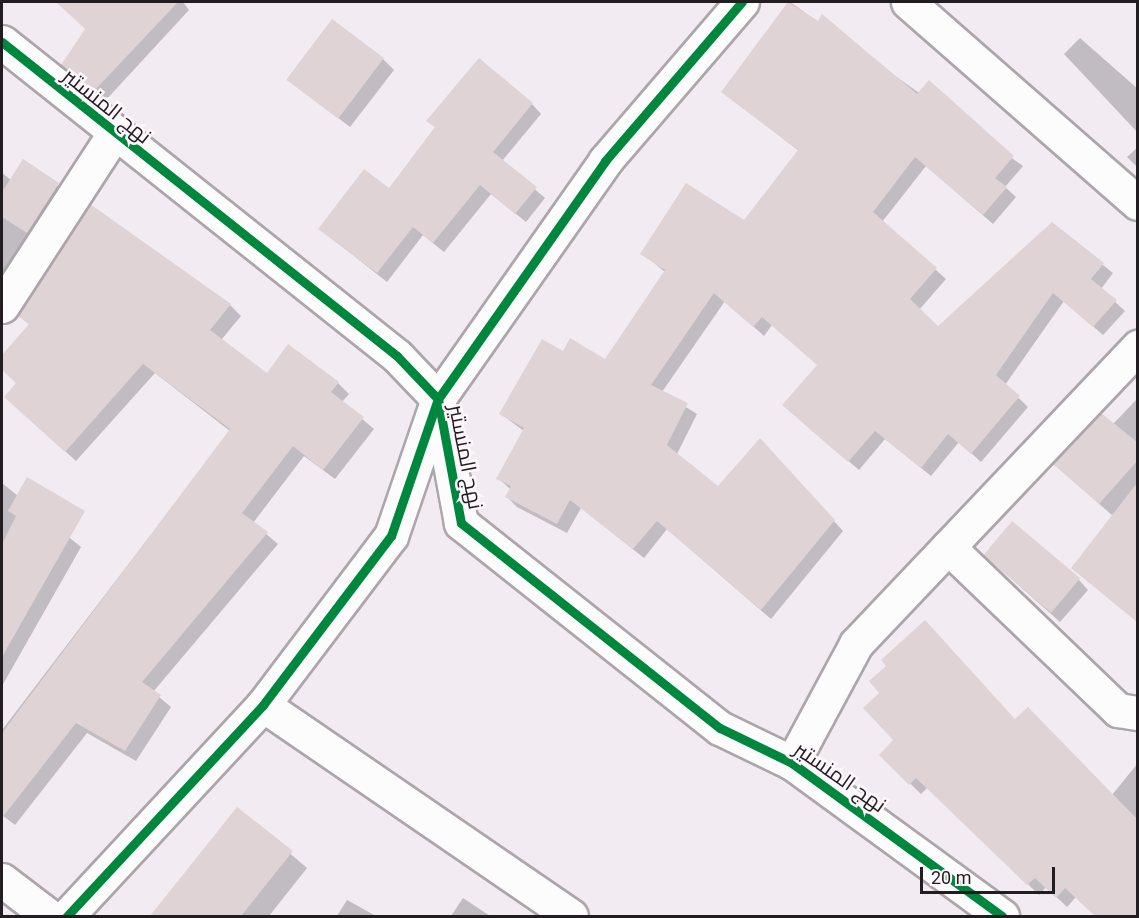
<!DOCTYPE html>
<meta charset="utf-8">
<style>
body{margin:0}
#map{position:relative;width:1139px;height:918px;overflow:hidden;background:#f2ebf2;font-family:Roboto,Cairo,sans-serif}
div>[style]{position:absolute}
.shadow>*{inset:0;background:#0003}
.building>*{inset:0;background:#dfd3d6;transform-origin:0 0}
.roads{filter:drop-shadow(2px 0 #aca6ac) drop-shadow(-2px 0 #aca6ac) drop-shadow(0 2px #aca6ac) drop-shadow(0 -2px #aca6ac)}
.minor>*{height:33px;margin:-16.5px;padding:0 16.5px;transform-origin:16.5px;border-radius:16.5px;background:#fdfcfd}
.cycleway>*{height:9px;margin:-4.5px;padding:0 4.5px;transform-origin:4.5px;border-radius:4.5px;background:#00873e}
span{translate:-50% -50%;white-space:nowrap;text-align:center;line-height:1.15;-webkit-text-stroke:5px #fef8fd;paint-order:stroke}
.street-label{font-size:21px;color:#211d21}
.frame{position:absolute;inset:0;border:3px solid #211d21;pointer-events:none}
.scale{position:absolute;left:920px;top:867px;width:135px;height:27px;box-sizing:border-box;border:3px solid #211d21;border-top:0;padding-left:8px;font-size:18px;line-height:21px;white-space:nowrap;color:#211d21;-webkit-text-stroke:4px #fef8fd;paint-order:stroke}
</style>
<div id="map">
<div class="shadow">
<div style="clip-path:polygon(57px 2px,183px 2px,189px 10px,105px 101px,63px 65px,87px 29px)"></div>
<div style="clip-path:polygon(790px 2px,1023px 166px,1005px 187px,1016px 197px,993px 224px,926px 166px,882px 222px,946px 279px,919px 310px,937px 328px,1052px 224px,1113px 273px,1101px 289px,1125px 311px,1103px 335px,1064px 301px,1005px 385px,1028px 407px,981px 462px,959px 442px,931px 476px,885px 439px,859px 470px,794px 414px,819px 365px,772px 325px,764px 336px,725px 301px,662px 392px,697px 414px,677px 454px,718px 488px,769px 449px,843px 531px,771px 619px,667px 529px,644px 558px,581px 508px,567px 533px,517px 507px,507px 497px,511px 490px,498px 478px,524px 431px,501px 414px,564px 353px,605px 361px,665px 272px,642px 253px,745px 223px,799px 151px,723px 92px)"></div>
<div style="clip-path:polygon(1080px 38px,1138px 89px,1138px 133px,1064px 54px)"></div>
<div style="clip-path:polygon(383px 59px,394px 70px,350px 127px,288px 79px)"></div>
<div style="clip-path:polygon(532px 104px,541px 114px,502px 161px,545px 198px,526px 222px,491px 194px,444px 252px,423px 235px,387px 282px,320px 229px,389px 190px,436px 128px,428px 121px)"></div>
<div style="clip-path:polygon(1138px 147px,1138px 168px,1127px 157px)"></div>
<div style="clip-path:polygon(24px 161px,68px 194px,14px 277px,2px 269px,2px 173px,11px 180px)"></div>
<div style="clip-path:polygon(230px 305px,241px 316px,221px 340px,267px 375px,338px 383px,349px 394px,342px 402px,374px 429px,335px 479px,304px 456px,253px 523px,278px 544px,153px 692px,171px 707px,136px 761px,87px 733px,15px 825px,2px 815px,2px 730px,230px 431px,155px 373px,76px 461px,17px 407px,17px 383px,2px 369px,2px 357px,30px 325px,20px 316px)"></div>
<div style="clip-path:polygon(1138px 398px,1138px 622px,1073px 568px,1113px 516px,1065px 474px)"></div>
<div style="clip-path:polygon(2px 483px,81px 547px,2px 686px)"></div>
<div style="clip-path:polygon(995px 564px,1079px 580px,1088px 590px,1060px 622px)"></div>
<div style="clip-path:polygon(1016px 721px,1112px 795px,1138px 763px,1138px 916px,1097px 916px,1076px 897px,1067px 907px,1046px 887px,1039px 895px,928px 787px,921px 794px,881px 755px)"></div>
<div style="clip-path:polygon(238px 809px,307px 868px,269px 916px,153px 916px)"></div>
<div style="clip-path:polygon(463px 898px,490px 916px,451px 916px)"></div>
<div style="clip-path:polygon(347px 900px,376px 916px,337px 916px)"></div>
</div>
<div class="building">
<div style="clip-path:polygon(56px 2px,178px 2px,94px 91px,61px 65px,85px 29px)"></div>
<div style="clip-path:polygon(788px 2px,818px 21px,822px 14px,917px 94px,929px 80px,1014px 156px,995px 178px,1007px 187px,983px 215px,915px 157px,873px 212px,937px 268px,910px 299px,938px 326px,1052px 222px,1104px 263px,1091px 279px,1117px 300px,1093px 327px,1053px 293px,996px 375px,1020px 396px,971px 454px,948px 434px,921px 468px,875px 431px,848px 462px,782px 405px,817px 365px,762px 317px,753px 327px,714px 293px,651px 385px,688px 403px,667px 445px,718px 486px,760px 438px,835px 520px,761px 610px,657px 521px,633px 549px,570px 500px,557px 524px,505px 497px,511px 486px,496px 479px,524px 428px,499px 414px,542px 339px,563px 351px,570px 338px,605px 359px,665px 270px,640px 254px,686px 183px,744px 220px,798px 150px,721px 92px)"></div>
<div style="left:332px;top:19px;width:65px;height:76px;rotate:37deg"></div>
<div style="clip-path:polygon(479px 58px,533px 103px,493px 152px,537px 187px,515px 214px,480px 185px,433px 243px,413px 227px,377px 273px,318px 229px,364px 169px,389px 188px,435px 127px,426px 121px)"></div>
<div style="clip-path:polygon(23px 159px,59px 183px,27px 233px,2px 217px,2px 192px)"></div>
<div style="clip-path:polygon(90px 204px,231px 304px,210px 330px,267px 373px,288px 344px,339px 382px,331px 392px,364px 417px,323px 470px,293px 446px,242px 513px,268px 532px,142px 682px,161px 695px,125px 751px,76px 723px,2px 818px,2px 733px,230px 429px,143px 364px,65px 452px,4px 397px,16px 383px,2px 370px,2px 355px,29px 324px,18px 316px)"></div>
<div style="clip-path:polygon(1101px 413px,1137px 442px,1137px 461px,1099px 504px,1053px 464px)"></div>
<div style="clip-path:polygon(27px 477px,85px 511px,2px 657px,2px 544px,16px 516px,8px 511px)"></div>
<div style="clip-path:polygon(1137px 483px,1137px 622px,1071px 568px)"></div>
<div style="left:1012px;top:521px;width:89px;height:45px;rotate:40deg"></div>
<div style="clip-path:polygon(925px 620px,1015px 719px,1028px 707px,1137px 819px,1137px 916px,1095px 916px,1065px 888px,1056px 898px,1035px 878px,1027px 885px,916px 778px,909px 785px,879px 755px,893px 740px,863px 708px,879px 693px,869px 681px,886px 666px,881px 660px)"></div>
<div style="clip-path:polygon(237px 807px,293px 851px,241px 916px,150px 916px)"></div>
</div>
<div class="roads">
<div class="minor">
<div style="left:908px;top:2px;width:305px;rotate:41.2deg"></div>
<div style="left:2px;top:42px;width:505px;rotate:38.48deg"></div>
<div style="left:397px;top:356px;width:59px;rotate:46.4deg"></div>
<div style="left:438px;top:399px;width:126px;rotate:79.5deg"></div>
<div style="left:461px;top:523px;width:330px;rotate:38.4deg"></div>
<div style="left:720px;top:728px;width:80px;rotate:25.9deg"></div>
<div style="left:792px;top:763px;width:260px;rotate:36.1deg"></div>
<div style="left:2px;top:306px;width:204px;rotate:-57deg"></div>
<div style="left:948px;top:547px;width:236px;rotate:43.8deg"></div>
<div style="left:1118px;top:710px;width:20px;rotate:9deg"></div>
<div style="left:263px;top:705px;width:373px;rotate:34.4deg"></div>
<div style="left:792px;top:763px;width:135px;rotate:-61.7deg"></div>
<div style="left:856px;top:644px;width:410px;rotate:-46.5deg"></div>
<div style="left:2px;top:880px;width:59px;rotate:37.5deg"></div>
<div style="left:67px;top:916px;width:288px;rotate:-47.1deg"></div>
<div style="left:263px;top:705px;width:212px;rotate:-52.9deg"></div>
<div style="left:391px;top:536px;width:145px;rotate:-71.1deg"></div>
<div style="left:438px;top:399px;width:291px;rotate:-54.9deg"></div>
<div style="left:605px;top:161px;width:210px;rotate:-49.3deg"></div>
</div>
</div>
<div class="cycleway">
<div style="left:2px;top:42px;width:505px;rotate:38.48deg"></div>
<div style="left:397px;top:356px;width:59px;rotate:46.4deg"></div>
<div style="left:438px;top:399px;width:126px;rotate:79.5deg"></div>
<div style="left:461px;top:523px;width:330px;rotate:38.4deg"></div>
<div style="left:720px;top:728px;width:80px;rotate:25.9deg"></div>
<div style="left:792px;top:763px;width:260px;rotate:36.1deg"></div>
<div style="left:67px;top:916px;width:288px;rotate:-47.1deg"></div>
<div style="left:263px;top:705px;width:212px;rotate:-52.9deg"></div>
<div style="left:391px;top:536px;width:145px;rotate:-71.1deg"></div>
<div style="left:438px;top:399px;width:291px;rotate:-54.9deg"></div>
<div style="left:605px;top:161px;width:210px;rotate:-49.3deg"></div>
</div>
<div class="street-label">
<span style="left:107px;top:106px;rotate:39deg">نهج المنستير</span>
<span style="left:466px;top:457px;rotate:79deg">نهج المنستير</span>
<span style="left:840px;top:777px;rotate:35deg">نهج المنستير</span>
</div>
<div class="frame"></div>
<div class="scale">20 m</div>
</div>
